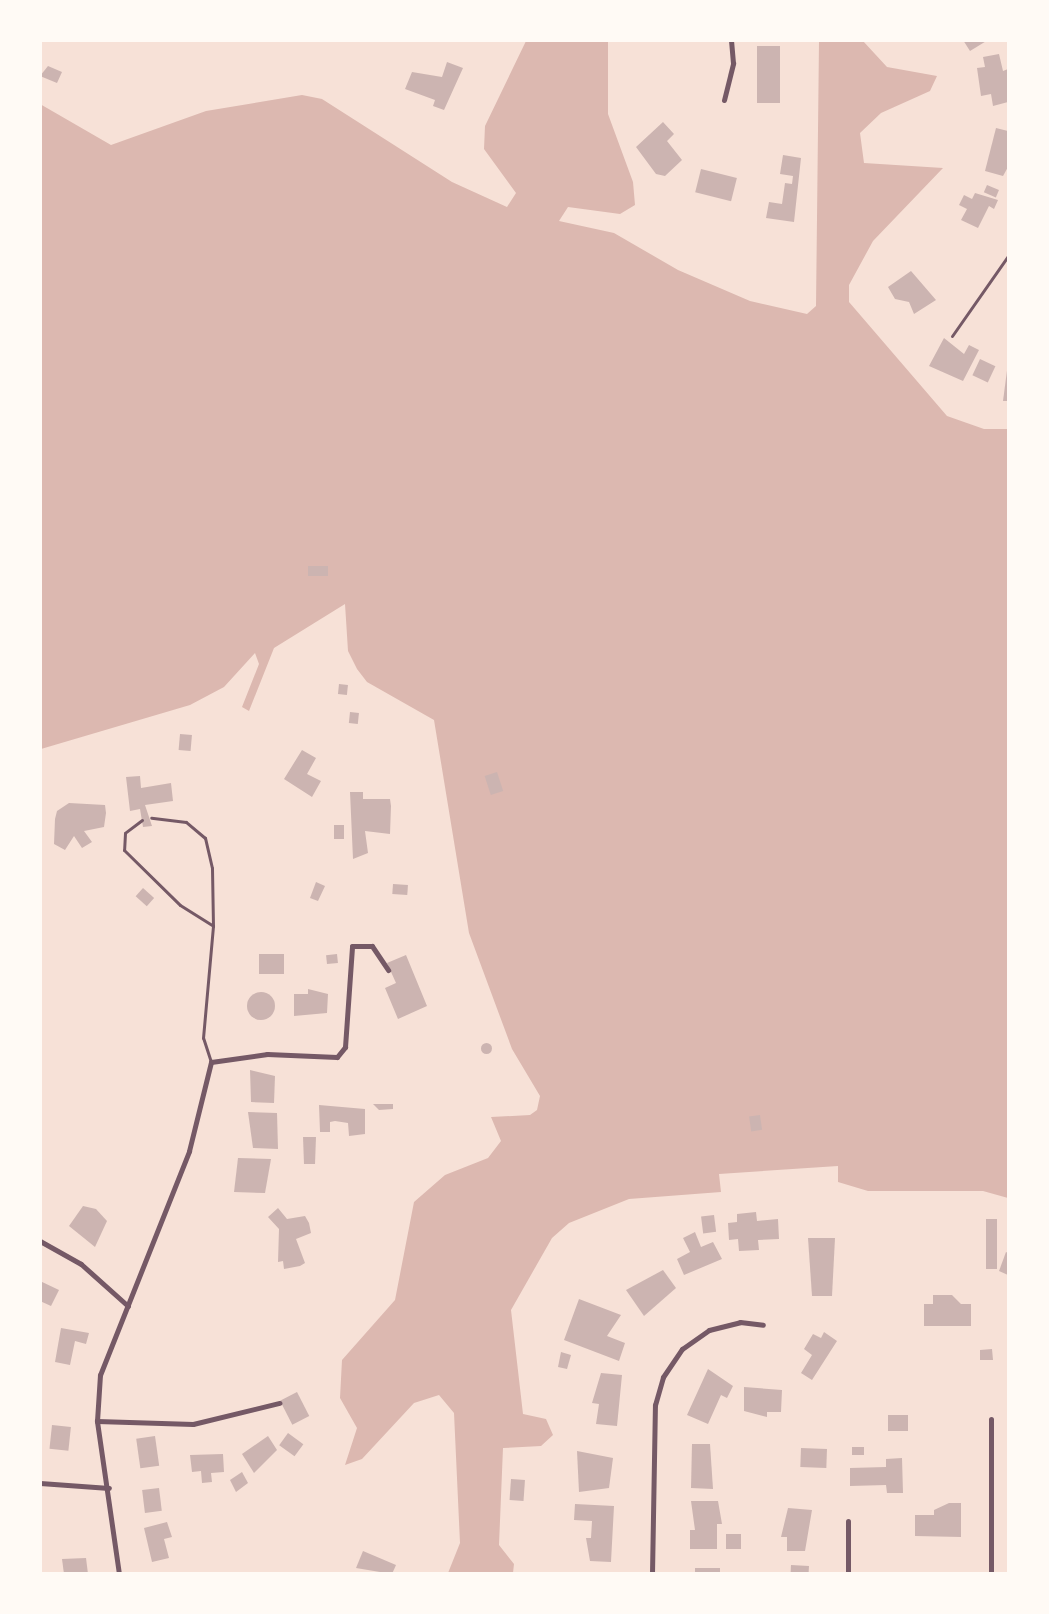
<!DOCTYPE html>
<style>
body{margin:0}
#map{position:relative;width:1049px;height:1614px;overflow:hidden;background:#f7e1d7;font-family:"Fira Sans",sans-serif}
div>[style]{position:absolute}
.water>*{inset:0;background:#dcb8b0}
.building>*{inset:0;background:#ccb4b1;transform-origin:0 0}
.round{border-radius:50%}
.service>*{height:3px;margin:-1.5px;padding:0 1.5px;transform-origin:1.5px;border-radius:1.5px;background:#755966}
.minor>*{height:5px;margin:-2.5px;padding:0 2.5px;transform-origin:2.5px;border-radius:2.5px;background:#755966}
span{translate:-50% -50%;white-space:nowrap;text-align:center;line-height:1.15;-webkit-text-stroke:6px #fffaf5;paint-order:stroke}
.frame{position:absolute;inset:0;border:42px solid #fffaf5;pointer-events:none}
</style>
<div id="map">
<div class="water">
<div style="clip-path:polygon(526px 41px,608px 41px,608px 114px,633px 182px,635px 205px,620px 214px,568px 207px,559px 221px,614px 233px,678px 270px,750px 301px,807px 314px,816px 306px,819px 41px,863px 41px,887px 67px,937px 76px,930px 91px,881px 113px,860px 133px,864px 163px,943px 168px,873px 241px,849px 285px,849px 302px,947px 416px,984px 429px,1008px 429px,1008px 1198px,983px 1191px,868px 1191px,838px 1182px,838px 1166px,719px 1174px,721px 1192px,629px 1199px,569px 1223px,552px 1238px,511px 1310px,523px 1414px,546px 1419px,553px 1435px,541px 1446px,503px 1448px,499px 1545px,514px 1564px,513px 1573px,448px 1573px,460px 1543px,454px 1413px,439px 1395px,414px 1403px,362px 1459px,345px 1465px,357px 1428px,340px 1398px,342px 1360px,395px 1300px,414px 1202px,445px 1175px,488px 1158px,501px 1141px,491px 1117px,530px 1115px,537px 1110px,540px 1096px,512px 1049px,469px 933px,434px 720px,367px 682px,357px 669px,348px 651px,345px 604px,274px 648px,249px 711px,242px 707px,259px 664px,255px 653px,224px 687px,190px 705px,41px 749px,40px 104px,111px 145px,206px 111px,302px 95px,322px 99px,452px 182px,507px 207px,516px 193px,484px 149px,485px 126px)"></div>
</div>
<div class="building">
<div style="clip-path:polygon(963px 40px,988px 40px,970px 51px)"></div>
<div style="left:757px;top:46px;width:23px;height:57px"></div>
<div style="clip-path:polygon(999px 54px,1003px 71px,1008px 69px,1008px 102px,993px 106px,991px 94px,981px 96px,977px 68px,985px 67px,983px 57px)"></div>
<div style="clip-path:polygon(447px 62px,463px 68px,444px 110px,433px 106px,435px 100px,405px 89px,412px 72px,442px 77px)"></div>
<div style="clip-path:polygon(48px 66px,62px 72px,57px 83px,40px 76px)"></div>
<div style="clip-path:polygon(663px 122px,674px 134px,667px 141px,682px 160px,665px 176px,656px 174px,636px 147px)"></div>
<div style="clip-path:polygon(996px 128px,1008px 131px,1008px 167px,1003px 176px,985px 171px)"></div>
<div style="clip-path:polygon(783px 155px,801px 158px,794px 222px,766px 218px,769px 202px,782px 204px,785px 183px,792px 184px,793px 176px,780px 174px)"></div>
<div style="left:701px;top:169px;width:37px;height:24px;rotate:14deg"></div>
<div style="left:987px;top:185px;width:13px;height:8px;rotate:23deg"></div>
<div style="clip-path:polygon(975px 193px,998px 200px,994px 209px,989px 206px,978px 228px,961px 220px,967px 209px,959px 205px,964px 195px,972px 199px)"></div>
<div style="clip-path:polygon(911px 271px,936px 300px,914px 314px,909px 302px,895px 299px,888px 287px)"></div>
<div style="clip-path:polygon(944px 338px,964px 354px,969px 345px,979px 350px,963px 381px,929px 366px)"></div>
<div style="left:980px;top:359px;width:17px;height:18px;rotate:25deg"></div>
<div style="clip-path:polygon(1008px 363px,1008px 401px,1003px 401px)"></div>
<div style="left:308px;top:566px;width:20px;height:10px"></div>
<div style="left:339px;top:684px;width:9px;height:10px;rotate:6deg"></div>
<div style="left:350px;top:712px;width:9px;height:11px;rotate:6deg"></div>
<div style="left:180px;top:734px;width:12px;height:16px;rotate:5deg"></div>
<div style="clip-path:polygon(302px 750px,316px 758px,307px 774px,321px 781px,312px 797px,284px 779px)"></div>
<div style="left:497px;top:772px;width:20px;height:13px;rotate:72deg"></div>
<div style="clip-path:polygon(140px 776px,141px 788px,171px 783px,173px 801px,145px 805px,152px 826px,143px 827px,140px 809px,130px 811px,126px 777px)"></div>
<div style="clip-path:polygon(350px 792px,363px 792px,363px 799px,390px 799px,391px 806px,390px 834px,365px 831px,368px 853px,353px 859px)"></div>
<div style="clip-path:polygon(69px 803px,105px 805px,106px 813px,104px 827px,84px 831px,92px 842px,82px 848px,74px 836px,65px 850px,54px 844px,55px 819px,57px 811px)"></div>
<div style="left:334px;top:825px;width:10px;height:14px"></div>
<div style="clip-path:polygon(316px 882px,325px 886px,318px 901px,310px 898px)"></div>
<div style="left:393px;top:884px;width:15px;height:10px;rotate:4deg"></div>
<div style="left:143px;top:888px;width:15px;height:11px;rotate:42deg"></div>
<div style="left:259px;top:954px;width:25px;height:20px"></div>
<div style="left:337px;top:954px;width:9px;height:11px;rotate:84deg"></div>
<div style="clip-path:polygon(406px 955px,427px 1006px,398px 1019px,385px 988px,396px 983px,387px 963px)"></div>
<div style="clip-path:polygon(308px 989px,328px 994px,327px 1013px,294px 1016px,294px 994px,308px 994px)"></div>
<div class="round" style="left:247px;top:992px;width:28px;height:28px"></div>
<div class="round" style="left:480.5px;top:1042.5px;width:11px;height:11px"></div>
<div style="clip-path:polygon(250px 1070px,275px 1076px,274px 1103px,251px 1102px)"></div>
<div style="clip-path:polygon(373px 1104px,393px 1104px,393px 1109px,379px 1110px)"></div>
<div style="clip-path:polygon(319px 1105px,365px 1109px,365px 1134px,349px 1136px,348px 1123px,335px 1121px,330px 1122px,330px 1132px,320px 1132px)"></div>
<div style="clip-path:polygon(248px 1112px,277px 1113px,278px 1149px,253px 1148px)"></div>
<div style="left:760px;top:1115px;width:15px;height:11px;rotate:82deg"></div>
<div style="clip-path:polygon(303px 1137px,316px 1137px,315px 1164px,304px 1164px)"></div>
<div style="clip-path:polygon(238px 1158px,271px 1159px,265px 1193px,234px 1192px)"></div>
<div style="clip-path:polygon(83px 1206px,96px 1209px,107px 1221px,95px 1247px,69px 1226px)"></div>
<div style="clip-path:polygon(278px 1208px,287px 1219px,305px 1216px,309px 1223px,311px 1233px,296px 1239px,305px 1263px,300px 1266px,284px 1269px,283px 1261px,278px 1262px,279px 1229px,268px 1217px)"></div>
<div style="clip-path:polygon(756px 1212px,757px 1221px,778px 1219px,779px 1239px,758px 1240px,759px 1250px,739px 1251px,738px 1239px,729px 1240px,728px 1223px,737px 1222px,737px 1214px)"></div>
<div style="left:714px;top:1215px;width:17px;height:13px;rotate:83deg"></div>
<div style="left:986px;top:1219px;width:11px;height:50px"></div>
<div style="clip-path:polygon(695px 1232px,701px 1247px,713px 1242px,722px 1259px,684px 1275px,677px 1259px,690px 1252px,683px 1238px)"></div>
<div style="clip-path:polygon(808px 1238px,835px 1238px,832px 1296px,812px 1296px)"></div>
<div style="clip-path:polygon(1006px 1252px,1008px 1253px,1008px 1275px,999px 1271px)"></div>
<div style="clip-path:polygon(663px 1270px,676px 1288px,644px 1316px,626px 1290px)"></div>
<div style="clip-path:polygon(40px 1281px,59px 1290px,51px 1306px,40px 1301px)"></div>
<div style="clip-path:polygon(933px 1295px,952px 1295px,961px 1304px,971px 1304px,971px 1326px,924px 1326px,924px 1304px,933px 1304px)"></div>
<div style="clip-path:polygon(579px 1299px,621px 1315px,607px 1336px,625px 1343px,619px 1361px,564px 1340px)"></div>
<div style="clip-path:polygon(61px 1328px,89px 1333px,86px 1344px,75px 1341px,70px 1365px,55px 1362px)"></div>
<div style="clip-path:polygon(824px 1332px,837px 1341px,812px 1380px,801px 1373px,812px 1355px,804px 1349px,813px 1334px,821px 1338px)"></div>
<div style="clip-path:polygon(992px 1349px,993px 1360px,980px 1360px,980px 1350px)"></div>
<div style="clip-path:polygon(561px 1352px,571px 1355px,567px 1369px,558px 1367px)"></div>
<div style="clip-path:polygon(708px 1369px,733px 1386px,727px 1398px,721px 1395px,708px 1424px,687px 1415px)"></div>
<div style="clip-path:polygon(601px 1373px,622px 1375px,617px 1426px,596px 1424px,599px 1404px,592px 1403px)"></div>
<div style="clip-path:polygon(744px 1387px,782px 1390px,781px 1412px,767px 1412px,767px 1417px,744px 1411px)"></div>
<div style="left:297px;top:1392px;width:27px;height:19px;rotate:63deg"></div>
<div style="left:888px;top:1415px;width:20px;height:16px"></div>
<div style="left:52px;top:1425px;width:19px;height:24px;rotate:6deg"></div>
<div style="left:288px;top:1433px;width:19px;height:15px;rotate:36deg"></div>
<div style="left:155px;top:1436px;width:30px;height:19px;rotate:82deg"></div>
<div style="clip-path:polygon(268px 1436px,277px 1450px,254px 1473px,242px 1454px)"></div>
<div style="clip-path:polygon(692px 1444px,710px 1444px,713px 1489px,691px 1488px)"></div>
<div style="left:852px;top:1447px;width:12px;height:8px"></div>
<div style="left:801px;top:1448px;width:26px;height:19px;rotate:2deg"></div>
<div style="clip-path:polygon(577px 1451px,613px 1458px,609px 1488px,579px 1492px)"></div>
<div style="clip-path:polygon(223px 1454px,224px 1472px,211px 1473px,212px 1482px,202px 1483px,201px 1471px,192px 1472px,190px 1455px)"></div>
<div style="clip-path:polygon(902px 1458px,903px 1493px,887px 1493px,886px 1485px,850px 1486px,850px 1468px,886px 1467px,886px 1459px)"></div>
<div style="clip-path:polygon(242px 1472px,248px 1483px,236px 1492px,230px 1480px)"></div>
<div style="left:511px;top:1479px;width:14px;height:21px;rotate:4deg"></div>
<div style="left:159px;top:1488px;width:23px;height:17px;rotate:83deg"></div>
<div style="clip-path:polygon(691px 1501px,718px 1501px,722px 1524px,717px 1524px,717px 1549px,690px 1549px,690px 1530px,695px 1530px)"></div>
<div style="clip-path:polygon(949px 1503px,961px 1503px,961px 1537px,915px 1536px,915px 1515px,934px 1515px,934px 1510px)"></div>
<div style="clip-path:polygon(575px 1504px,614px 1506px,611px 1562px,590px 1561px,586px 1538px,591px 1538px,592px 1521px,574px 1520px)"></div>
<div style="clip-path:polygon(788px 1508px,812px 1510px,805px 1551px,787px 1551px,787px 1537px,781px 1537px)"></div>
<div style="clip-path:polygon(167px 1522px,172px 1537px,164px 1539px,169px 1558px,152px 1562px,144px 1528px)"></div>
<div style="left:726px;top:1534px;width:15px;height:15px"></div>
<div style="clip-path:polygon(363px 1551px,396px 1565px,392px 1574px,356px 1568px)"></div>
<div style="clip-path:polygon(86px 1558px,88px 1574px,64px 1574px,62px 1559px)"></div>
<div style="left:791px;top:1565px;width:18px;height:9px;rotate:3deg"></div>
<div style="left:695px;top:1568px;width:25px;height:6px"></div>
</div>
<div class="service">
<div style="left:952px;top:336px;width:98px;rotate:-55deg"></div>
<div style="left:142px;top:820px;width:21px;rotate:143deg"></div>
<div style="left:125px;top:833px;width:17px;rotate:93deg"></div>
<div style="left:124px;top:850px;width:78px;rotate:44.5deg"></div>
<div style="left:180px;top:905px;width:39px;rotate:32deg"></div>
<div style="left:213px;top:926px;width:58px;rotate:-91deg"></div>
<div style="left:212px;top:868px;width:31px;rotate:-103deg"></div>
<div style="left:205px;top:838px;width:25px;rotate:-140deg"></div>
<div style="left:186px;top:822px;width:35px;rotate:-173deg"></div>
<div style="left:211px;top:1062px;width:25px;rotate:-108deg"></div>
<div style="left:203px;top:1038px;width:112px;rotate:-84.9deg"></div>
</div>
<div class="minor">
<div style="left:724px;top:100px;width:38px;rotate:-76deg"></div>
<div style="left:733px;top:63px;width:23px;rotate:-95deg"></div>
<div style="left:40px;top:1241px;width:47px;rotate:29.3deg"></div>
<div style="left:81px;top:1264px;width:63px;rotate:41.8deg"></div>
<div style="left:991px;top:1419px;width:155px;rotate:90deg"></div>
<div style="left:97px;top:1421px;width:96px;rotate:1.8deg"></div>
<div style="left:193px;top:1424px;width:89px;rotate:-13.7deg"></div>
<div style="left:40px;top:1483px;width:69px;rotate:4.1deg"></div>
<div style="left:848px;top:1521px;width:53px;rotate:90deg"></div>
<div style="left:119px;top:1574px;width:155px;rotate:-98.2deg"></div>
<div style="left:97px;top:1421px;width:46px;rotate:-86.3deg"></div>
<div style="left:100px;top:1375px;width:241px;rotate:-68.3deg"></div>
<div style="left:189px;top:1151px;width:92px;rotate:-76.1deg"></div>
<div style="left:211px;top:1062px;width:57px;rotate:-8.1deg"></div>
<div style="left:267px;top:1054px;width:70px;rotate:2.5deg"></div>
<div style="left:337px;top:1057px;width:13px;rotate:-51deg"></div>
<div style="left:345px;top:1047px;width:101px;rotate:-86deg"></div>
<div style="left:352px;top:946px;width:20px"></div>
<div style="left:372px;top:946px;width:29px;rotate:56deg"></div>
<div style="left:652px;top:1574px;width:169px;rotate:-89deg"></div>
<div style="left:655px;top:1405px;width:29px;rotate:-74deg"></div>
<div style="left:663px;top:1377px;width:34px;rotate:-56deg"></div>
<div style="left:682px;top:1349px;width:33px;rotate:-35deg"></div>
<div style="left:709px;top:1330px;width:32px;rotate:-14deg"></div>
<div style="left:740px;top:1322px;width:23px;rotate:7deg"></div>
</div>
<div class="frame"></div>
</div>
